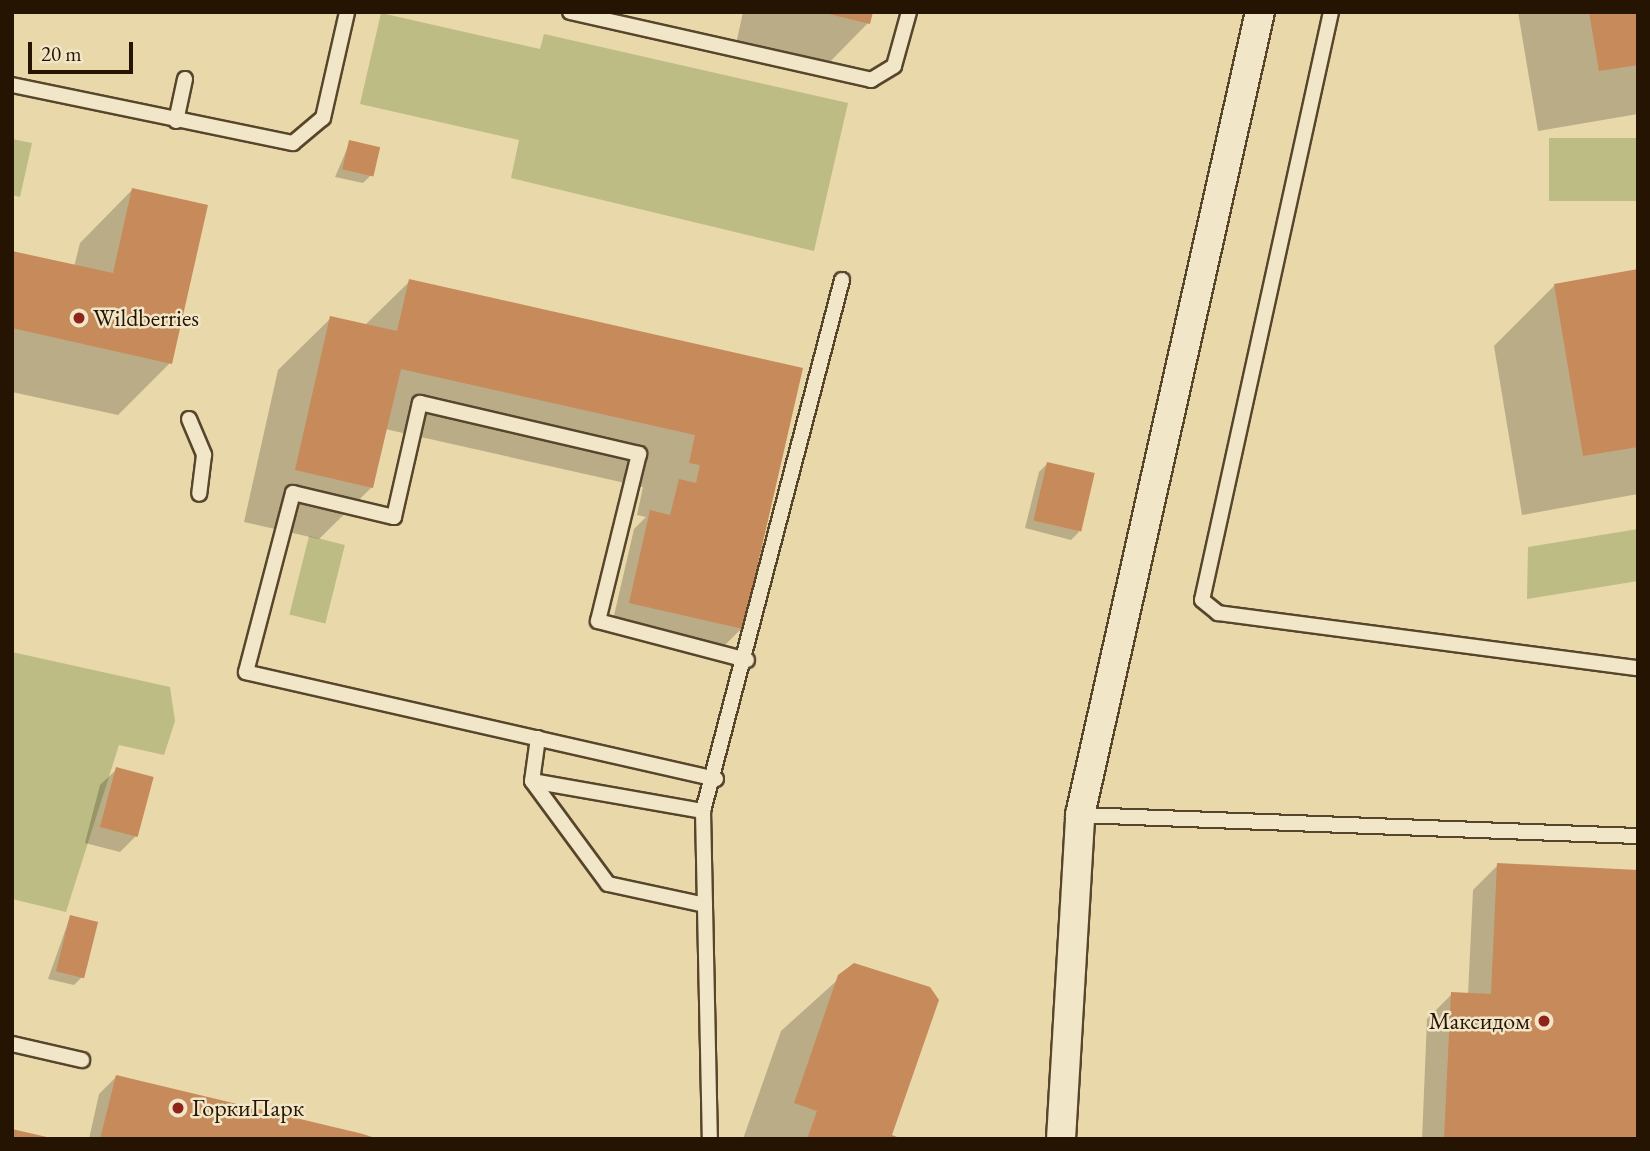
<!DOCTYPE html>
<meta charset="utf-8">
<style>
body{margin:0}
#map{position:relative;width:1650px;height:1151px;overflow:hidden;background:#e9d8a9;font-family:"EB Garamond",serif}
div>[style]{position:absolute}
.green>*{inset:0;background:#bdbc84;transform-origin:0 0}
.shadow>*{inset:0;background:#0003}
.building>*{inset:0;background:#c78a5a;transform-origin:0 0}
.roads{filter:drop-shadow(2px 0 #57452c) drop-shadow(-2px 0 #57452c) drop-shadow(0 2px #57452c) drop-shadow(0 -2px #57452c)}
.service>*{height:14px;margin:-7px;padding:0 7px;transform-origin:7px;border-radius:7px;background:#f1e6c7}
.minor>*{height:28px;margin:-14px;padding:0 14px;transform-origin:14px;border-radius:14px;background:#f1e6c7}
.dots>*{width:19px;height:19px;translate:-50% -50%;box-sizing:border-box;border:4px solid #f1e6c7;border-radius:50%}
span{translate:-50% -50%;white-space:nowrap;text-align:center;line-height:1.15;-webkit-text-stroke:5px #f1e6c7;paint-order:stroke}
.poi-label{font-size:24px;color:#261402}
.left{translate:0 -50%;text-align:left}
.right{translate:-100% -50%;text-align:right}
.frame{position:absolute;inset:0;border:14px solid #261402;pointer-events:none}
.scale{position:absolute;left:28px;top:42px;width:105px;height:32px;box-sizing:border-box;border:4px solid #261402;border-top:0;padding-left:9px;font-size:21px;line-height:24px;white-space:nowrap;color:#261402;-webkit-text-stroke:5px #f1e6c7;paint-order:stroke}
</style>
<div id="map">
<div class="green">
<div style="clip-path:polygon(381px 13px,540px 49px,544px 34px,848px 103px,814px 251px,511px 178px,519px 140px,360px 104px)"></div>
<div style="left:1638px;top:138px;width:63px;height:89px;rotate:90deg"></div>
<div style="clip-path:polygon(12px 139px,32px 143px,20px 197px,12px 195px)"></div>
<div style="clip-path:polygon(1638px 529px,1638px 581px,1527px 599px,1528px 547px)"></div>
<div style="left:309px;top:536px;width:37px;height:81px;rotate:14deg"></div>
<div style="clip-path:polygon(12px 652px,170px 687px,175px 721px,164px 755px,119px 745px,66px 912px,12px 899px)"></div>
</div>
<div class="shadow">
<div style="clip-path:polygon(743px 12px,871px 12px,868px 23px,816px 76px,733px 58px)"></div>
<div style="clip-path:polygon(1518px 12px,1638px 12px,1638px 114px,1538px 131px)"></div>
<div style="clip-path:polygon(350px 142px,371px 175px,363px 183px,335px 177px)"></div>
<div style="clip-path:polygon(132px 190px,170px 363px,118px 415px,12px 392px,12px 253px,74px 267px,80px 243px)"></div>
<div style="clip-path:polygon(1638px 271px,1638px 494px,1522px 515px,1494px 346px,1555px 285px)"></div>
<div style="clip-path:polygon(410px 281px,801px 369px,742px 628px,725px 645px,613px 620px,634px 529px,646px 517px,637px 515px,643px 487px,385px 429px,372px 487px,319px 539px,244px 522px,278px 370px,331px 318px,365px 325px)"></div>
<div style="clip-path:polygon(1047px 464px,1079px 532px,1071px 540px,1025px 528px,1039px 472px)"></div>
<div style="clip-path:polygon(117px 769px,137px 835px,120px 852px,85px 843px,100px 785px)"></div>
<div style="clip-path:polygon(1498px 865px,1638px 1139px,1422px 1139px,1427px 1019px,1452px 994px,1468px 995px,1473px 890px)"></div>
<div style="clip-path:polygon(70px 917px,82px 977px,74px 985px,48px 979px)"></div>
<div style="clip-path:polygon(854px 965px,890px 1136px,898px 1139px,743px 1139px,781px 1031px)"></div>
<div style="clip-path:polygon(116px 1077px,372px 1139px,89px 1139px,99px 1094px)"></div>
</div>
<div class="building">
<div style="clip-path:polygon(821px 12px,873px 12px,870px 24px)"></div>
<div style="clip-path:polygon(1589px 12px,1638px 12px,1638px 65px,1599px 71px)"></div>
<div style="left:349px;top:140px;width:32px;height:30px;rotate:13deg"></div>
<div style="clip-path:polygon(132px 188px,208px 205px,172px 364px,12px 328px,12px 251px,113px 273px)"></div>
<div style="clip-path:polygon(1638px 269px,1638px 447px,1583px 456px,1554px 284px)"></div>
<div style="clip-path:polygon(409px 279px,803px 368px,743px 629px,629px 603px,650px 510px,670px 515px,679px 479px,696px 483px,700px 465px,689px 463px,695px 435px,401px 369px,373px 488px,295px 470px,330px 316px,397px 331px)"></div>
<div style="left:1047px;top:462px;width:49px;height:60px;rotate:13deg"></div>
<div style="left:116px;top:767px;width:39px;height:62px;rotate:15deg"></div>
<div style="clip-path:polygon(1497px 863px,1638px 870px,1638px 1139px,1444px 1139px,1451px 992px,1491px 994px)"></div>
<div style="left:70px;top:915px;width:29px;height:58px;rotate:14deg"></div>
<div style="clip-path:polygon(854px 963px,930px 987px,939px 1000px,892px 1135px,902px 1139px,807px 1139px,817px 1111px,794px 1103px,838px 975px)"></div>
<div style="clip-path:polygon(116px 1075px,363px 1134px,378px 1139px,100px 1139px)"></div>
<div style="clip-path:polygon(12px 1129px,51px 1138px,51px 1139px,12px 1139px)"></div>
</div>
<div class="roads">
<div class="service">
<div style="left:570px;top:12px;width:309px;rotate:12.7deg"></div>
<div style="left:871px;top:80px;width:27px;rotate:-31deg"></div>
<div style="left:894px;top:66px;width:56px;rotate:-74.5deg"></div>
<div style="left:1331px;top:12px;width:602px;rotate:102.37deg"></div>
<div style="left:1202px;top:600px;width:21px;rotate:39deg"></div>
<div style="left:1218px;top:613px;width:424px;rotate:7.5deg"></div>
<div style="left:12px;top:85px;width:287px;rotate:11.7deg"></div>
<div style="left:293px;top:143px;width:39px;rotate:-40deg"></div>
<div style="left:323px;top:118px;width:109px;rotate:-77.2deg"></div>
<div style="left:176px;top:121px;width:43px;rotate:-77.9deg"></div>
<div style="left:189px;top:419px;width:39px;rotate:67deg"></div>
<div style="left:204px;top:455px;width:39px;rotate:97deg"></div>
<div style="left:538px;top:738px;width:43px;rotate:97.9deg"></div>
<div style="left:532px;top:781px;width:128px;rotate:53.6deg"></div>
<div style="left:608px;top:884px;width:99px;rotate:12.2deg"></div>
<div style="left:716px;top:779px;width:482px;rotate:-167.2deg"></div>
<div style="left:246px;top:672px;width:185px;rotate:-75.3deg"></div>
<div style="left:293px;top:493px;width:104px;rotate:13.4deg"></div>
<div style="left:394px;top:517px;width:117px;rotate:-77.2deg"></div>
<div style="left:420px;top:403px;width:225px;rotate:13.1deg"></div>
<div style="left:639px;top:454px;width:172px;rotate:103.8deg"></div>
<div style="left:598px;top:621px;width:154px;rotate:14.7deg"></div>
<div style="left:532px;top:781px;width:174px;rotate:10deg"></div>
<div style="left:703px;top:811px;width:328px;rotate:88.8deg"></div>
<div style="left:703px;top:811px;width:549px;rotate:-75.33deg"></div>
<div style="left:1080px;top:815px;width:558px;rotate:2.16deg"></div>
<div style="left:12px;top:1044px;width:72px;rotate:12.9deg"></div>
</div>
<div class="minor">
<div style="left:1061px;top:1139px;width:325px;rotate:-86.6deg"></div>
<div style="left:1080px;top:815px;width:823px;rotate:-77.37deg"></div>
</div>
</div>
<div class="dots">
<div style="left:79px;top:318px;background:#8f2418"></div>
<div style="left:1544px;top:1021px;background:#8f2418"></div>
<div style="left:178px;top:1108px;background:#8f2418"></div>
</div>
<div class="poi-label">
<span class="left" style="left:93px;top:318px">Wildberries</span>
<span class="right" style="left:1530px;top:1021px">Максидом</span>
<span class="left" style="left:192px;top:1108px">ГоркиПарк</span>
</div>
<div class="frame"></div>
<div class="scale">20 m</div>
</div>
